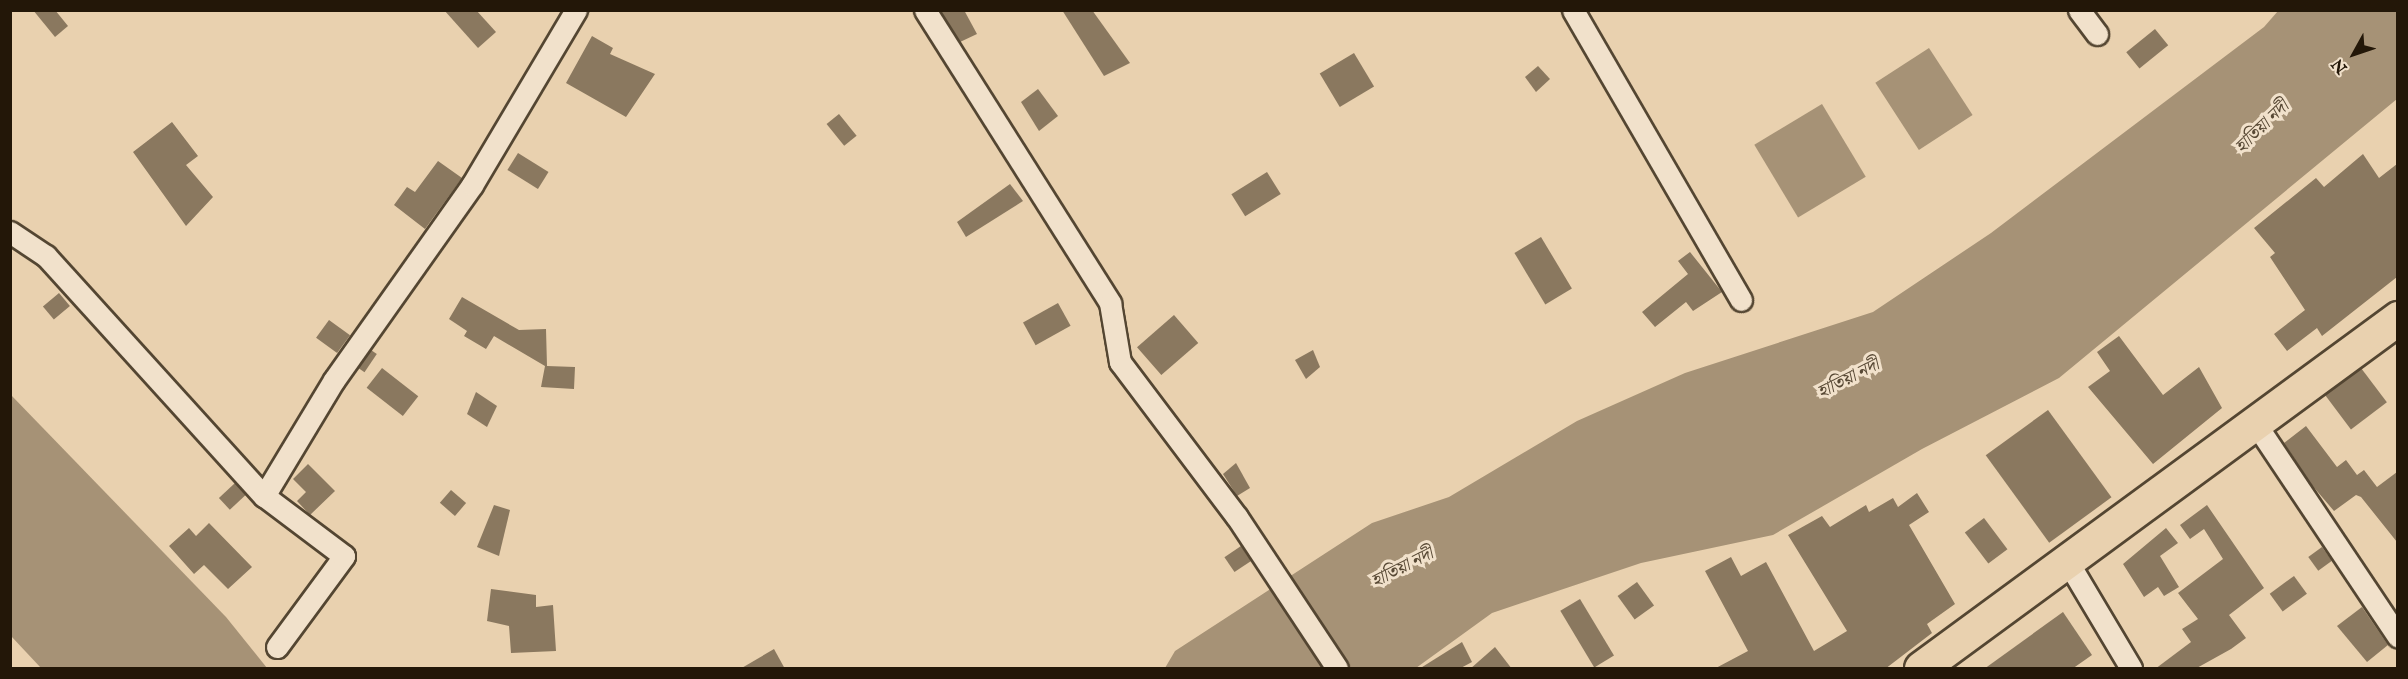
<!DOCTYPE html>
<meta charset="utf-8">
<style>
body{margin:0}
#map{position:relative;width:2408px;height:679px;overflow:hidden;background:#e9d1af;font-family:"IM FELL English","Noto Serif Bengali",serif}
div>[style]{position:absolute}
.water>*{inset:0;background:#a69276;transform-origin:0 0}
.building>*{inset:0;background:#8a785f;transform-origin:0 0}
.roads{filter:drop-shadow(2px 0 #544632) drop-shadow(-2px 0 #544632) drop-shadow(0 2px #544632) drop-shadow(0 -2px #544632)}
.street>*{height:21px;margin:-10.5px;padding:0 10.5px;transform-origin:10.5px;border-radius:10.5px;background:#f1e1cb}
.primary>*{height:33px;margin:-16.5px;padding:0 16.5px;transform-origin:16.5px;border-radius:16.5px;background:#e9d1af}
span{translate:-50% -50%;white-space:nowrap;text-align:center;line-height:1.15;-webkit-text-stroke:6px #f1e1cb;paint-order:stroke}
.water-label{font-size:18px;color:#574834;font-style:italic}
.frame{position:absolute;inset:0;border:12px solid #231708;pointer-events:none}
.north{position:absolute;left:2324px;top:24px;width:60px;height:60px;-webkit-text-stroke:4px #f1e1cb;paint-order:stroke;rotate:230deg;font-size:16px;font-weight:700;line-height:24px;text-align:center;color:#231708}
.north::after{content:'';display:block;margin:auto;width:21px;height:27px;background:#231708;clip-path:polygon(50% 0,100% 100%,50% 72%,0 100%)}
</style>
<div id="map">
<div class="water">
<div style="clip-path:polygon(2278px 11px,2397px 11px,2397px 99px,2059px 378px,1922px 449px,1773px 535px,1641px 563px,1492px 613px,1416px 668px,1165px 668px,1175px 651px,1372px 523px,1449px 497px,1577px 421px,1685px 373px,1873px 312px,1991px 233px,2264px 27px)"></div>
<div style="left:1929px;top:48px;width:80px;height:64px;rotate:57deg"></div>
<div style="left:1822px;top:104px;width:85px;height:79px;rotate:59deg"></div>
<div style="clip-path:polygon(11px 395px,226px 617px,267px 668px,41px 668px,11px 636px)"></div>
</div>
<div class="building">
<div style="clip-path:polygon(33px 10px,55px 10px,68px 26px,55px 37px)"></div>
<div style="clip-path:polygon(444px 10px,476px 10px,496px 32px,478px 48px)"></div>
<div style="clip-path:polygon(940px 10px,964px 10px,977px 34px,960px 42px)"></div>
<div style="clip-path:polygon(1062px 10px,1092px 10px,1130px 63px,1104px 76px)"></div>
<div style="left:2155px;top:29px;width:21px;height:37px;rotate:51deg"></div>
<div style="clip-path:polygon(592px 36px,613px 48px,610px 54px,655px 74px,626px 117px,566px 83px)"></div>
<div style="left:1354px;top:53px;width:39px;height:40px;rotate:59deg"></div>
<div style="clip-path:polygon(1538px 66px,1550px 79px,1536px 92px,1525px 77px)"></div>
<div style="clip-path:polygon(1038px 89px,1058px 116px,1039px 131px,1021px 102px)"></div>
<div style="left:839px;top:114px;width:28px;height:16px;rotate:51deg"></div>
<div style="clip-path:polygon(172px 122px,198px 156px,186px 165px,213px 197px,186px 226px,133px 152px)"></div>
<div style="left:518px;top:153px;width:36px;height:20px;rotate:32deg"></div>
<div style="clip-path:polygon(2363px 154px,2379px 178px,2397px 164px,2397px 277px,2322px 336px,2317px 328px,2287px 351px,2274px 334px,2305px 310px,2270px 257px,2275px 253px,2254px 228px,2316px 178px,2324px 187px)"></div>
<div style="clip-path:polygon(438px 161px,462px 178px,425px 229px,394px 205px,407px 187px,415px 192px)"></div>
<div style="left:1267px;top:172px;width:26px;height:42px;rotate:58deg"></div>
<div style="clip-path:polygon(1010px 184px,1023px 201px,966px 237px,957px 222px)"></div>
<div style="left:1541px;top:237px;width:60px;height:31px;rotate:59deg"></div>
<div style="clip-path:polygon(1690px 252px,1722px 292px,1693px 311px,1686px 302px,1655px 327px,1642px 312px,1688px 274px,1678px 261px)"></div>
<div style="left:59px;top:293px;width:17px;height:21px;rotate:50deg"></div>
<div style="clip-path:polygon(462px 297px,519px 330px,546px 329px,547px 366px,575px 367px,574px 389px,541px 387px,545px 366px,494px 336px,486px 349px,464px 336px,467px 331px,449px 319px)"></div>
<div style="left:1058px;top:303px;width:26px;height:40px;rotate:61deg"></div>
<div style="left:1174px;top:315px;width:37px;height:49px;rotate:49deg"></div>
<div style="left:329px;top:320px;width:26px;height:22px;rotate:36deg"></div>
<div style="clip-path:polygon(2119px 336px,2163px 395px,2199px 367px,2222px 408px,2153px 464px,2088px 387px,2110px 371px,2097px 352px)"></div>
<div style="left:371px;top:350px;width:7px;height:22px;rotate:34deg"></div>
<div style="clip-path:polygon(1313px 350px,1320px 367px,1306px 379px,1295px 360px)"></div>
<div style="left:382px;top:368px;width:46px;height:25px;rotate:38deg"></div>
<div style="left:2361px;top:368px;width:43px;height:45px;rotate:53deg"></div>
<div style="clip-path:polygon(476px 392px,497px 406px,487px 427px,467px 414px)"></div>
<div style="left:2048px;top:410px;width:108px;height:77px;rotate:54deg"></div>
<div style="clip-path:polygon(2306px 426px,2337px 467px,2346px 460px,2357px 475px,2364px 470px,2377px 487px,2397px 472px,2397px 542px,2361px 497px,2356px 495px,2334px 511px,2311px 484px,2284px 443px)"></div>
<div style="clip-path:polygon(1236px 463px,1250px 488px,1237px 496px,1223px 474px)"></div>
<div style="clip-path:polygon(308px 464px,335px 491px,310px 515px,297px 501px,306px 492px,293px 479px)"></div>
<div style="left:235px;top:483px;width:16px;height:22px;rotate:47deg"></div>
<div style="left:451px;top:490px;width:20px;height:17px;rotate:41deg"></div>
<div style="clip-path:polygon(1917px 493px,1929px 512px,1909px 525px,1955px 604px,1927px 624px,1932px 633px,1885px 669px,1714px 669px,1748px 651px,1705px 571px,1731px 557px,1741px 576px,1766px 562px,1814px 651px,1847px 631px,1788px 535px,1822px 516px,1830px 527px,1866px 505px,1869px 512px,1893px 498px,1898px 507px)"></div>
<div style="clip-path:polygon(494px 505px,510px 510px,499px 556px,477px 547px)"></div>
<div style="clip-path:polygon(2207px 505px,2264px 588px,2229px 615px,2246px 638px,2231px 649px,2195px 669px,2155px 669px,2191px 642px,2182px 629px,2198px 619px,2178px 593px,2223px 559px,2204px 529px,2190px 539px,2180px 525px)"></div>
<div style="left:1984px;top:518px;width:39px;height:24px;rotate:53deg"></div>
<div style="clip-path:polygon(209px 523px,252px 567px,228px 589px,204px 565px,194px 574px,169px 546px,189px 528px,196px 536px)"></div>
<div style="clip-path:polygon(2166px 528px,2178px 543px,2160px 556px,2179px 587px,2164px 596px,2158px 587px,2144px 597px,2123px 564px)"></div>
<div style="left:1241px;top:546px;width:18px;height:20px;rotate:56deg"></div>
<div style="left:2322px;top:547px;width:17px;height:17px;rotate:54deg"></div>
<div style="left:2294px;top:576px;width:22px;height:30px;rotate:54deg"></div>
<div style="left:1637px;top:582px;width:29px;height:24px;rotate:54deg"></div>
<div style="clip-path:polygon(491px 589px,536px 595px,536px 607px,553px 605px,556px 651px,511px 653px,509px 626px,487px 621px)"></div>
<div style="left:1580px;top:599px;width:66px;height:23px;rotate:59deg"></div>
<div style="clip-path:polygon(2362px 607px,2388px 645px,2367px 662px,2337px 626px)"></div>
<div style="clip-path:polygon(2063px 612px,2092px 655px,2072px 669px,1984px 669px)"></div>
<div style="clip-path:polygon(1462px 642px,1472px 662px,1459px 669px,1419px 669px)"></div>
<div style="clip-path:polygon(1495px 647px,1512px 669px,1470px 669px)"></div>
<div style="clip-path:polygon(774px 649px,785px 669px,740px 669px)"></div>
</div>
<div class="roads">
<div class="street">
<div style="left:925px;top:10px;width:347px;rotate:57.7deg"></div>
<div style="left:1110px;top:303px;width:60px;rotate:80.4deg"></div>
<div style="left:1120px;top:362px;width:194px;rotate:53deg"></div>
<div style="left:1237px;top:517px;width:181px;rotate:56.5deg"></div>
<div style="left:1573px;top:10px;width:335px;rotate:59.9deg"></div>
<div style="left:2079px;top:10px;width:30px;rotate:53deg"></div>
<div style="left:10px;top:232px;width:43px;rotate:33.7deg"></div>
<div style="left:46px;top:256px;width:324px;rotate:47.8deg"></div>
<div style="left:2255px;top:423px;width:257px;rotate:56.2deg"></div>
<div style="left:2066px;top:559px;width:127px;rotate:59.2deg"></div>
<div style="left:277px;top:647px;width:113px;rotate:-53.6deg"></div>
<div style="left:344px;top:556px;width:100px;rotate:-143.1deg"></div>
<div style="left:264px;top:496px;width:135px;rotate:-58.9deg"></div>
<div style="left:334px;top:380px;width:239px;rotate:-54.7deg"></div>
<div style="left:472px;top:185px;width:204px;rotate:-59.3deg"></div>
</div>
<div class="primary">
<div style="left:1921px;top:668px;width:592px;rotate:-36.27deg"></div>
</div>
</div>
<div class="water-label">
<span style="left:2263px;top:128px;rotate:-44deg">হাতিয়া নদী</span>
<span style="left:1849px;top:380px;rotate:-27deg">হাতিয়া নদী</span>
<span style="left:1403px;top:569px;rotate:-27deg">হাতিয়া নদী</span>
</div>
<div class="frame"></div>
<div class="north">N</div>
</div>
